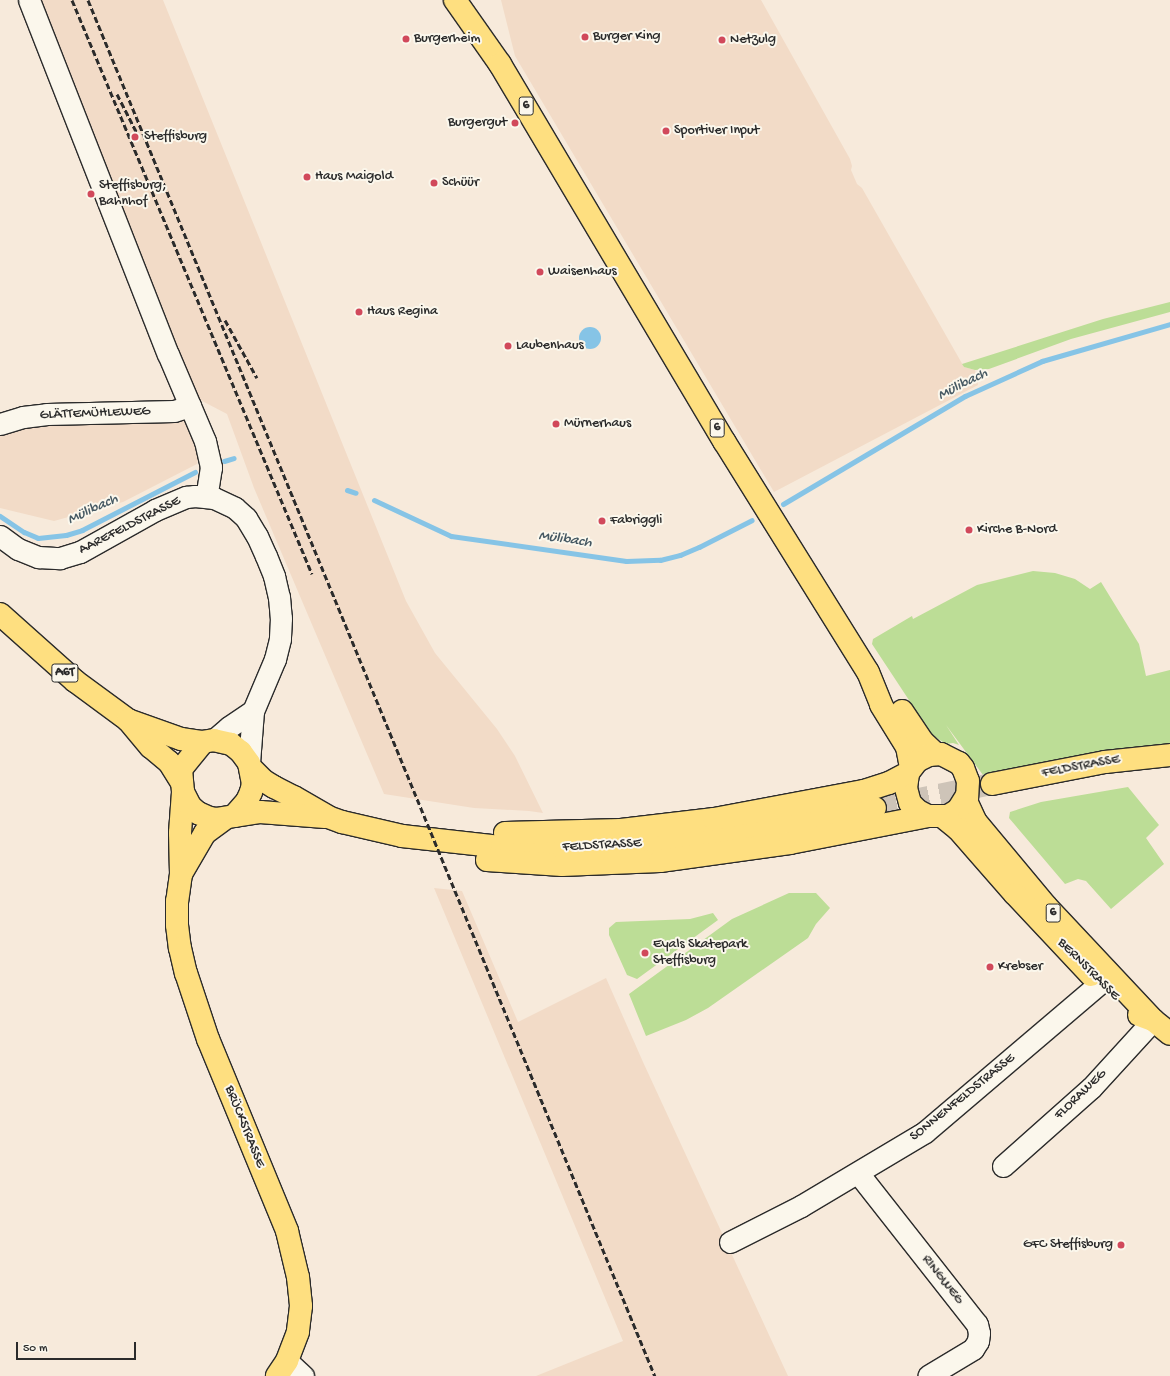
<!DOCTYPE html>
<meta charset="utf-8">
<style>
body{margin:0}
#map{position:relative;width:1170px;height:1376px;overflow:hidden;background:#f7eadb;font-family:"Gochi Hand",sans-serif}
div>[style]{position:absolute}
.built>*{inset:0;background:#f2dbc7}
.green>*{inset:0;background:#bcdd96}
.water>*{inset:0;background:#86c4e6}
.round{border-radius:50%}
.stream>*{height:5px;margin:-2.5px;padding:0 2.5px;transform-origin:2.5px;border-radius:2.5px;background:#86c4e6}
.major-tunnel>*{height:22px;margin-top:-11px;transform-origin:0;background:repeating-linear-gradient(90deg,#cec4b8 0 22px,transparent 0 33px)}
.roads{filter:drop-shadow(1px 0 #2b2b2b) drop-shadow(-1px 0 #2b2b2b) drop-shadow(0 1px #2b2b2b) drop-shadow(0 -1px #2b2b2b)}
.minor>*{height:21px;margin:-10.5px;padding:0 10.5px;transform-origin:10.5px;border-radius:10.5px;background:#fbf7ec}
.major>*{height:22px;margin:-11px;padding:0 11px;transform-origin:11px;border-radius:11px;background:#fedf80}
.highway>*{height:22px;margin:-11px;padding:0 11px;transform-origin:11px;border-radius:11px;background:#fedf80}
.rail>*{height:3px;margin-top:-1.5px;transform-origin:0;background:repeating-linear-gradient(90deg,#2b2b2b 0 6px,transparent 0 9px)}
.dots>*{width:11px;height:11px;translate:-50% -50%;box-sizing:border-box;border:2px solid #fbf7ec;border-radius:50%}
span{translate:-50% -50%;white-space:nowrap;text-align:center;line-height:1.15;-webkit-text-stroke:4px #fbf7ec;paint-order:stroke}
.shield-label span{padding:1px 3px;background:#fbf7ec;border:1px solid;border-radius:3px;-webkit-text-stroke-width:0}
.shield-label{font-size:13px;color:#2b2b2b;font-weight:700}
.poi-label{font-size:14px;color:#2b2b2b}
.left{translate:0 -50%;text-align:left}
.right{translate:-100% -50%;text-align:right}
.street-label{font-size:14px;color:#2b2b2b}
.water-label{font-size:15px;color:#465963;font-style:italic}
.scale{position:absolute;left:16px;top:1342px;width:120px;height:18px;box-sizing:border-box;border:2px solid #2b2b2b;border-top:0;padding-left:5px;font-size:12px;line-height:14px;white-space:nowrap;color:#2b2b2b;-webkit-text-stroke:3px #fbf7ec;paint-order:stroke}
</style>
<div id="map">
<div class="built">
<div style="clip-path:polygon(22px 0,163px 0,406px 601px,435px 653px,497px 729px,515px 756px,543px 813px,529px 811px,474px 808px,384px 794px,254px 488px,227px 414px,185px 392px)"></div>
<div style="clip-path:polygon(501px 0,761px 0,850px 159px,852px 166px,851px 170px,857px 184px,862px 188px,964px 367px,975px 370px,978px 385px,774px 492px,515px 56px)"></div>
<div style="clip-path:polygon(190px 417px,199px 456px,197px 464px,123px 502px,54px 521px,0 508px,0 429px,29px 421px)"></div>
<div style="clip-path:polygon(434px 888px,462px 891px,518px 1022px,606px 978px,643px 1062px,788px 1376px,536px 1376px,623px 1341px)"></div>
</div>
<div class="green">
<div style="clip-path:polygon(1170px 302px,1170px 312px,1071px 339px,989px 369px,975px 370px,964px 367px,962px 364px,1103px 319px)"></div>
<div style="clip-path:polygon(1033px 571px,1055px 573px,1075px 579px,1090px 589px,1101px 582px,1139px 644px,1146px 676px,1170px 670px,1170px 746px,1111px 750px,983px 775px,946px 725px,959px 745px,953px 743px,946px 744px,932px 735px,872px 644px,873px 639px,912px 616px,913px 619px,977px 585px)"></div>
<div style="clip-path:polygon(1128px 787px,1159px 825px,1146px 838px,1164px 864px,1111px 909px,1086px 881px,1078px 879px,1065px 884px,1009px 818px,1010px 812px,1041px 802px)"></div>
<div style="clip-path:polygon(789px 893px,816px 893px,830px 908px,816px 924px,808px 938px,708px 1008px,686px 1020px,646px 1036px,629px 994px,732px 919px)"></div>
<div style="clip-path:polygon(713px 913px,718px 920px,637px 979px,627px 975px,609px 935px,609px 928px,616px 922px,690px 919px)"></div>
</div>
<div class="water">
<div class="round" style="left:579px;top:327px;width:22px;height:22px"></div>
</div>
<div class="stream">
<div style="left:224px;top:461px;width:10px;rotate:-17deg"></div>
<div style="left:347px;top:490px;width:9px;rotate:18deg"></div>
<div style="left:374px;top:500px;width:85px;rotate:25.1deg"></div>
<div style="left:451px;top:536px;width:177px;rotate:8.1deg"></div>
<div style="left:626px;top:561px;width:34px;rotate:-2deg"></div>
<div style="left:660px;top:560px;width:21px;rotate:-14deg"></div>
<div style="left:680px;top:555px;width:21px;rotate:-23deg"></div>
<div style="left:699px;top:547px;width:59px;rotate:-27deg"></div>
<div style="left:783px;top:504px;width:212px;rotate:-30.7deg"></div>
<div style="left:965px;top:396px;width:85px;rotate:-24.4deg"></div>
<div style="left:1042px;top:361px;width:133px;rotate:-16.1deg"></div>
<div style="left:0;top:516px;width:29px;rotate:34deg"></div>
<div style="left:24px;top:532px;width:15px;rotate:23deg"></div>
<div style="left:38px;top:538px;width:28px;rotate:-6deg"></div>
<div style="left:66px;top:535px;width:17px;rotate:-17deg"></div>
<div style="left:82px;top:530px;width:127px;rotate:-27.2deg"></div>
</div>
<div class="major-tunnel">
<div style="left:875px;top:808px;width:119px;rotate:-11.6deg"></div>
</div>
<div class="roads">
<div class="minor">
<div style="left:29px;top:0;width:380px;rotate:68.6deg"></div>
<div style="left:168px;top:354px;width:95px;rotate:67deg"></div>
<div style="left:205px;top:441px;width:27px;rotate:77deg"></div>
<div style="left:211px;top:467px;width:30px;rotate:99deg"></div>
<div style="left:0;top:424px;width:24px;rotate:-17deg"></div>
<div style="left:23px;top:417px;width:24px;rotate:-7deg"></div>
<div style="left:47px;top:414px;width:127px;rotate:-1.4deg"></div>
<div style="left:174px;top:411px;width:17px;rotate:-17deg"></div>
<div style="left:0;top:536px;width:22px;rotate:36deg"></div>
<div style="left:18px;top:549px;width:22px;rotate:22deg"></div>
<div style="left:38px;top:557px;width:22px;rotate:3deg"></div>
<div style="left:60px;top:558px;width:21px;rotate:-17deg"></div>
<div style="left:80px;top:552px;width:86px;rotate:-29.2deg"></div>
<div style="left:155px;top:510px;width:34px;rotate:-23deg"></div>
<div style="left:186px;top:497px;width:9px;rotate:-6deg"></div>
<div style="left:195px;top:496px;width:19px;rotate:6deg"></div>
<div style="left:214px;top:498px;width:23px;rotate:25deg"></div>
<div style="left:235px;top:508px;width:15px;rotate:42deg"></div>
<div style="left:246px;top:518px;width:21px;rotate:59deg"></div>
<div style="left:257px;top:536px;width:22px;rotate:66deg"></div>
<div style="left:266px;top:556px;width:22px;rotate:68deg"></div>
<div style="left:274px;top:576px;width:22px;rotate:77deg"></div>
<div style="left:279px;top:597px;width:21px;rotate:85deg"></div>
<div style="left:281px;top:618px;width:21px;rotate:93deg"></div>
<div style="left:280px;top:639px;width:21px;rotate:104deg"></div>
<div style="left:275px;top:659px;width:56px;rotate:112.9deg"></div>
<div style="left:253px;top:711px;width:52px;rotate:94.4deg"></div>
<div style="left:214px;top:740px;width:20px;rotate:-41deg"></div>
<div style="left:229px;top:727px;width:29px;rotate:-34deg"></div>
<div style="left:1003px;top:1166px;width:118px;rotate:-41.6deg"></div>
<div style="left:1091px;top:1088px;width:92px;rotate:-47.6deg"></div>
<div style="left:858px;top:1173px;width:192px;rotate:51.8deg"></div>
<div style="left:977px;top:1324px;width:9px;rotate:77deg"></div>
<div style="left:979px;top:1333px;width:8px;rotate:97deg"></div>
<div style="left:978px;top:1341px;width:9px;rotate:122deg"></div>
<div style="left:973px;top:1349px;width:52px;rotate:149deg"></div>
<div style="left:730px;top:1242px;width:80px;rotate:-26.9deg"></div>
<div style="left:801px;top:1206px;width:144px;rotate:-30.8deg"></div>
<div style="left:925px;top:1132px;width:230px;rotate:-40.4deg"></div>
<div style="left:287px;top:1361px;width:22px;rotate:43deg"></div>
</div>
<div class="major">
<div style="left:455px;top:0;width:78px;rotate:54.9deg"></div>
<div style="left:500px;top:64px;width:439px;rotate:59.3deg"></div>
<div style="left:724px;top:441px;width:272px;rotate:58.1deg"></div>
<div style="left:868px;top:672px;width:35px;rotate:68deg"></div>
<div style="left:881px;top:705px;width:49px;rotate:58.2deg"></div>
<div style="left:907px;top:747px;width:20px;rotate:79deg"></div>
<div style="left:902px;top:711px;width:36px;rotate:56deg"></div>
<div style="left:922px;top:741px;width:19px;rotate:43deg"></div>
<div style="left:251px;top:768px;width:18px;rotate:45deg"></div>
<div style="left:264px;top:781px;width:12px;rotate:31deg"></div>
<div style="left:274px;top:787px;width:22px;rotate:27deg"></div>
<div style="left:294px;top:797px;width:39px;rotate:30deg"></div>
<div style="left:328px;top:817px;width:15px;rotate:20deg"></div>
<div style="left:342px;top:822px;width:62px;rotate:13.1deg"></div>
<div style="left:402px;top:836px;width:101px;rotate:6.3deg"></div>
<div style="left:502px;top:847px;width:79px;rotate:0.7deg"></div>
<div style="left:581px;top:848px;width:75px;rotate:-3.8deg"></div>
<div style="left:656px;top:843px;width:86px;rotate:-7.4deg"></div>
<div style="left:741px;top:832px;width:136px;rotate:-10.2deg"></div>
<div style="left:992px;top:784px;width:115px;rotate:-11deg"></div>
<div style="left:1105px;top:762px;width:65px;rotate:-6.1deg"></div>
<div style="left:183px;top:792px;width:41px;rotate:94.2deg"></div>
<div style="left:180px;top:833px;width:41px;rotate:88.6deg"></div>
<div style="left:181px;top:874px;width:27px;rotate:98deg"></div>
<div style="left:177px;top:901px;width:24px;rotate:90deg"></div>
<div style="left:177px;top:925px;width:23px;rotate:83deg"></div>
<div style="left:180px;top:948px;width:26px;rotate:77deg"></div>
<div style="left:186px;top:973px;width:70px;rotate:71.6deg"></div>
<div style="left:208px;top:1039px;width:208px;rotate:67.6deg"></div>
<div style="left:287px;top:1231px;width:47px;rotate:76.6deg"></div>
<div style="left:298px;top:1277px;width:29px;rotate:84deg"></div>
<div style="left:301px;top:1306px;width:26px;rotate:97deg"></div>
<div style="left:298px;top:1332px;width:31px;rotate:111deg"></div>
<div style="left:287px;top:1361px;width:18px;rotate:124deg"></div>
<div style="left:966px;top:797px;width:15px;rotate:122deg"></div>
<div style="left:958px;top:810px;width:12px;rotate:149deg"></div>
<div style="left:948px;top:816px;width:20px;rotate:180deg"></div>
<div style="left:928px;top:816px;width:11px;rotate:-153deg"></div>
<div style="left:918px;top:811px;width:11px;rotate:-135deg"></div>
<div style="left:910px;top:803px;width:16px;rotate:-105deg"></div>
<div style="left:906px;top:788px;width:15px;rotate:-82deg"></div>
<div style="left:908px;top:773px;width:15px;rotate:-53deg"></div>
<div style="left:917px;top:761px;width:13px;rotate:-27deg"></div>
<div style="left:929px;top:755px;width:12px;rotate:-5deg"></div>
<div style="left:941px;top:754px;width:20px;rotate:27deg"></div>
<div style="left:959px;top:763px;width:6px;rotate:51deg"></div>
<div style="left:963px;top:768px;width:14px;rotate:69deg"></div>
<div style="left:968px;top:781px;width:22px;rotate:93deg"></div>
<div style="left:967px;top:803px;width:21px;rotate:65deg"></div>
<div style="left:976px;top:822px;width:109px;rotate:50.2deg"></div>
<div style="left:1046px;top:906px;width:156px;rotate:46.8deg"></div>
<div style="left:234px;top:816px;width:20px;rotate:-49deg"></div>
<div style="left:247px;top:801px;width:10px;rotate:-66deg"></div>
<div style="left:251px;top:792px;width:8px;rotate:-76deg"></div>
<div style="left:253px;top:784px;width:21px;rotate:-101deg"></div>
<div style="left:249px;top:763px;width:14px;rotate:-126deg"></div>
<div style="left:241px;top:752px;width:13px;rotate:-141deg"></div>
<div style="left:231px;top:744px;width:17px;rotate:-167deg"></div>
<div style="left:214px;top:740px;width:11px;rotate:170deg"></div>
<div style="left:203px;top:742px;width:35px;rotate:129deg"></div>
<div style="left:181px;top:769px;width:23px;rotate:85deg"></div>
<div style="left:183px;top:792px;width:16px;rotate:63deg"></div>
<div style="left:190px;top:806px;width:11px;rotate:41deg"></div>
<div style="left:198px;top:813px;width:13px;rotate:23deg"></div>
<div style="left:210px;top:818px;width:6px;rotate:9deg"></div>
<div style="left:216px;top:819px;width:45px;rotate:-9deg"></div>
<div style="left:260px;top:812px;width:65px;rotate:4.4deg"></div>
<div style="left:943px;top:817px;width:19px;rotate:39deg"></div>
<div style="left:958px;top:829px;width:86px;rotate:48.8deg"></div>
<div style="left:1015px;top:894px;width:111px;rotate:46.8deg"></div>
<div style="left:505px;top:833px;width:116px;rotate:-1.5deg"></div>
<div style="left:621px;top:830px;width:94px;rotate:-6.7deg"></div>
<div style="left:714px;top:819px;width:153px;rotate:-10.6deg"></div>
<div style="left:864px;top:791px;width:26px;rotate:-18deg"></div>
<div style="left:889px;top:783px;width:21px;rotate:-28deg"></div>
<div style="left:487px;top:860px;width:75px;rotate:3.8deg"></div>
<div style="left:562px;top:865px;width:98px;rotate:-2.3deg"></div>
<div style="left:660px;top:861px;width:131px;rotate:-7.9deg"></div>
<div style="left:790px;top:843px;width:141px;rotate:-11.1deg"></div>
<div style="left:181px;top:874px;width:48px;rotate:-59.7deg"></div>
<div style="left:205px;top:833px;width:24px;rotate:-36deg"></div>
<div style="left:1139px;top:1015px;width:15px;rotate:20deg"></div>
<div style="left:1153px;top:1020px;width:22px;rotate:39deg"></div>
</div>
<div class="highway">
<div style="left:0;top:614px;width:101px;rotate:41.8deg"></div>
<div style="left:75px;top:681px;width:66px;rotate:36.3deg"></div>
<div style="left:128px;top:720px;width:35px;rotate:50deg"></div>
<div style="left:151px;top:747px;width:23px;rotate:40deg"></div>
<div style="left:169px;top:762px;width:22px;rotate:58deg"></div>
<div style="left:128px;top:720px;width:56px;rotate:19.7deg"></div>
<div style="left:181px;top:739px;width:22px;rotate:8deg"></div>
</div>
</div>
<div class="rail">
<div style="left:72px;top:0;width:622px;rotate:67.31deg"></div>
<div style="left:88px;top:0;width:1488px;rotate:67.61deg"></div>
<div style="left:117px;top:94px;width:46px;rotate:62.9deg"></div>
<div style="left:225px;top:320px;width:66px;rotate:61.1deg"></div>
</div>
<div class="dots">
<div style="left:585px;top:37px;background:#d1495b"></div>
<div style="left:406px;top:39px;background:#d1495b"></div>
<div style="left:722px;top:40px;background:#d1495b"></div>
<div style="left:515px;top:123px;background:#d1495b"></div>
<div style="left:666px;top:131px;background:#d1495b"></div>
<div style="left:135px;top:137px;background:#d1495b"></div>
<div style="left:307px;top:177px;background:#d1495b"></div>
<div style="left:434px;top:183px;background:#d1495b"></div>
<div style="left:91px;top:194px;background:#d1495b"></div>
<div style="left:540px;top:272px;background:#d1495b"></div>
<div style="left:359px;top:312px;background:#d1495b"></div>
<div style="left:508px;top:346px;background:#d1495b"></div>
<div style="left:556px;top:424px;background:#d1495b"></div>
<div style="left:602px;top:521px;background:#d1495b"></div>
<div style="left:969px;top:530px;background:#d1495b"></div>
<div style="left:645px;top:953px;background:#d1495b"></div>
<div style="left:990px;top:967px;background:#d1495b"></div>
<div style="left:1121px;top:1245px;background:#d1495b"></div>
</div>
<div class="shield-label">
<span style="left:526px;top:106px">6</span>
<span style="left:717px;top:428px">6</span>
<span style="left:65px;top:673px">A6T</span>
<span style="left:1053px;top:913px">6</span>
</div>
<div class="poi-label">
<span class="left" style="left:593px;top:37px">Burger King</span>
<span class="left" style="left:414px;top:39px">Burgerheim</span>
<span class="left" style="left:730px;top:40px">Netzulg</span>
<span class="right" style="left:507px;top:123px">Burgergut</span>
<span class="left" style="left:674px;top:131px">Sportiver Input</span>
<span class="left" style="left:144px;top:137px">Steffisburg</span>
<span class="left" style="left:315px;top:177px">Haus Maigold</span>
<span class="left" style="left:442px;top:183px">Schüür</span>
<span class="left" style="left:99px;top:194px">Steffisburg,<br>Bahnhof</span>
<span class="left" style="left:548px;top:272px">Waisenhaus</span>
<span class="left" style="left:367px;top:312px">Haus Regina</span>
<span class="left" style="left:516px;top:346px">Laubenhaus</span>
<span class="left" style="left:564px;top:424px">Mürnerhaus</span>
<span class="left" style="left:610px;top:521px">Fabriggli</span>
<span class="left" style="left:977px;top:530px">Kirche B-Nord</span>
<span class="left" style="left:653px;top:953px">Eyals Skatepark<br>Steffisburg</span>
<span class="left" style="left:998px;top:967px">Krebser</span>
<span class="right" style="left:1113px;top:1245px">GFC Steffisburg</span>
</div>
<div class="street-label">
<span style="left:95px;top:414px;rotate:-2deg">GLÄTTEMÜHLEWEG</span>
<span style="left:130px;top:526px;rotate:-27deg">AAREFELDSTRASSE</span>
<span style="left:1081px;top:767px;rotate:-10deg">FELDSTRASSE</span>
<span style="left:602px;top:846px;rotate:-3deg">FELDSTRASSE</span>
<span style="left:1088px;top:970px;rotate:45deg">BERNSTRASSE</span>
<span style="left:1081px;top:1095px;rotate:-44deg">FLORAWEG</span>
<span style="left:963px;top:1098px;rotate:-39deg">SONNENFELDSTRASSE</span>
<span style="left:244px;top:1127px;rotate:68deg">BRÜCKSTRASSE</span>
<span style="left:942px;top:1280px;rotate:52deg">RINGWEG</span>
</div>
<div class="water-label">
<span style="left:963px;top:385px;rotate:-27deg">Mülibach</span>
<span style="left:93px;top:510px;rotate:-25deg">Mülibach</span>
<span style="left:565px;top:540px;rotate:8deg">Mülibach</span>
</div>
<div class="scale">50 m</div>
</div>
